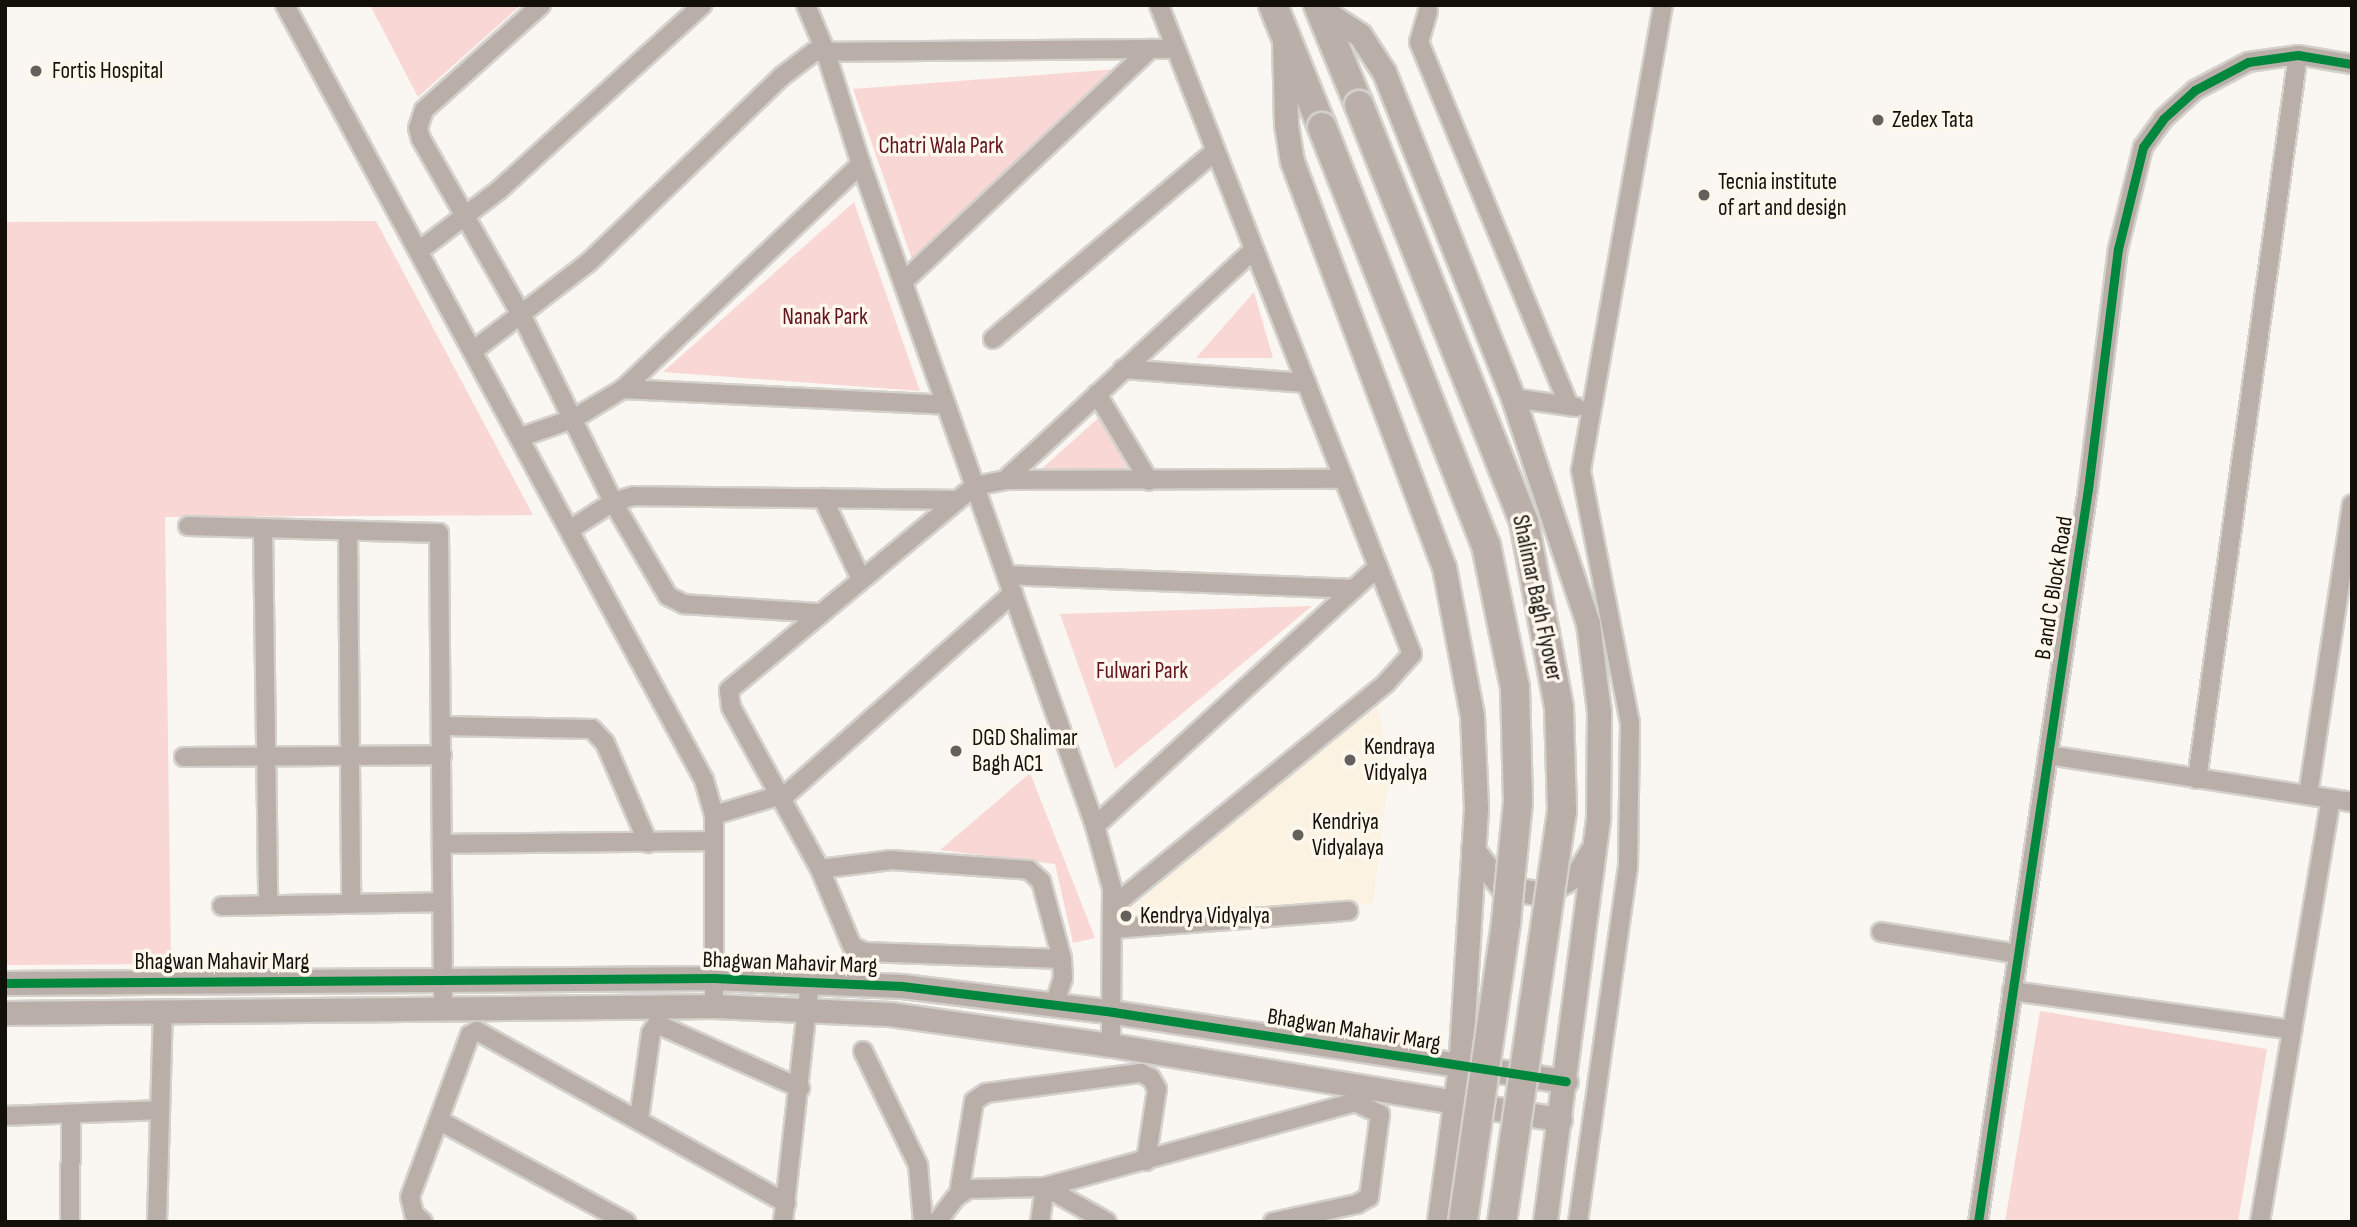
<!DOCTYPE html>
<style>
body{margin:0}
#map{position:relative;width:2357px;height:1227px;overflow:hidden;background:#faf6f1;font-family:"Sofia Sans Condensed",sans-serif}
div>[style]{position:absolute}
.built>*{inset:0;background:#fcf2e2}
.green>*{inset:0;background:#f9d7d5}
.roads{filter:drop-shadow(2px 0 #d4d1cd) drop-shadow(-2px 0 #d4d1cd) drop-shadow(0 2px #d4d1cd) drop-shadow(0 -2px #d4d1cd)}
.minor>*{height:18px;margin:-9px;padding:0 9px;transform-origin:9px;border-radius:9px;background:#b9afa8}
.tertiary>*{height:23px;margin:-11.5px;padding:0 11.5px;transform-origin:11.5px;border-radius:11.5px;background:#b9afa8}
.primary>*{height:28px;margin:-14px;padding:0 14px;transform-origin:14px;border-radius:14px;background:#bab0a9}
.bridges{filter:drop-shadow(2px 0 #d4d1cd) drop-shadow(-2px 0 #d4d1cd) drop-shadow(0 2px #d4d1cd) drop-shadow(0 -2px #d4d1cd)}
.primary-bridge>*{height:28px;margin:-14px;padding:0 14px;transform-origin:14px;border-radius:14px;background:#bab0a9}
.cycleway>*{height:9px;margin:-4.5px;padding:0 4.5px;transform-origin:4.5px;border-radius:4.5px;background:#00873e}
.dots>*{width:19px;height:19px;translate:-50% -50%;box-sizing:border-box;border:4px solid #fef7ed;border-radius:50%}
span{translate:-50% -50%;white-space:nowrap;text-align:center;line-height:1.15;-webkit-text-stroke:7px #fef7ed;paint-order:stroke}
.poi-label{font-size:23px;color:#13100a}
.left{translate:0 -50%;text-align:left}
.park-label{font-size:23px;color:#62141d}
.street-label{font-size:23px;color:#13100a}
.frame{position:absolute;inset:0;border:7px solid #13100a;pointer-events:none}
</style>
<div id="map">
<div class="built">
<div style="clip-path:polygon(1374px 692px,1390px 766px,1373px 903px,1119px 920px)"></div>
</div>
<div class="green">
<div style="clip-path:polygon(370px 5px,521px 5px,418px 97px)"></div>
<div style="clip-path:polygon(1118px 69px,912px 259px,853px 89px)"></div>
<div style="clip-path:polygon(854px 202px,920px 391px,663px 372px)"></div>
<div style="clip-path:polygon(376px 221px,533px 515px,165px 517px,171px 964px,5px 965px,5px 222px)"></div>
<div style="clip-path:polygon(1254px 292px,1273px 358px,1196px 358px)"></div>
<div style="clip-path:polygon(1104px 413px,1127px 469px,1037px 473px)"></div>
<div style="clip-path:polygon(1312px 606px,1115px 769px,1060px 614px)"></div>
<div style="clip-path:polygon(1030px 773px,1032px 778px,1095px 938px,1073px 943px,1055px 864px,940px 850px)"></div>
<div style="clip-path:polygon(2040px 1011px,2267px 1049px,2238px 1222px,2005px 1222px)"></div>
</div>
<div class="roads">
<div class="minor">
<div style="left:285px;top:5px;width:881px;rotate:61.6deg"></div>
<div style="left:704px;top:780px;width:36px;rotate:74deg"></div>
<div style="left:714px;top:815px;width:191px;rotate:90deg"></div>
<div style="left:541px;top:5px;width:157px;rotate:138.1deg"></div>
<div style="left:424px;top:110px;width:19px;rotate:108deg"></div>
<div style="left:418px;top:128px;width:11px;rotate:75deg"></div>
<div style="left:421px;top:139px;width:204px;rotate:60.3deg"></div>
<div style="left:522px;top:316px;width:207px;rotate:63.9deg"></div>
<div style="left:613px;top:502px;width:109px;rotate:59.7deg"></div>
<div style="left:668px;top:596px;width:18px;rotate:27deg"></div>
<div style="left:684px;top:604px;width:136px;rotate:3.8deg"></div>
<div style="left:806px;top:5px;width:49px;rotate:67.1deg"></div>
<div style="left:825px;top:50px;width:120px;rotate:72.5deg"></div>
<div style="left:861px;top:164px;width:702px;rotate:70.53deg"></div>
<div style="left:1095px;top:826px;width:64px;rotate:74.7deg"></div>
<div style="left:1112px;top:888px;width:157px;rotate:90.4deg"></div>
<div style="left:1428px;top:11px;width:32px;rotate:106deg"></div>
<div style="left:1419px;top:42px;width:394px;rotate:67.6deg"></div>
<div style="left:420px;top:250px;width:99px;rotate:-37.2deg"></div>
<div style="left:499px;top:190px;width:275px;rotate:-42.3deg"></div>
<div style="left:903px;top:282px;width:340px;rotate:-43.3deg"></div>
<div style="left:993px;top:339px;width:288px;rotate:-40.2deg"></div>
<div style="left:474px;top:350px;width:145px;rotate:-37.4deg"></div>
<div style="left:589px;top:262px;width:267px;rotate:-43.9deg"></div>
<div style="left:781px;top:77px;width:41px;rotate:-37.1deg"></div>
<div style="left:814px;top:52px;width:360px;rotate:-0.5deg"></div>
<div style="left:1123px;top:369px;width:184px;rotate:4.4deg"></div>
<div style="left:623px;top:389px;width:323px;rotate:2.8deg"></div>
<div style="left:1097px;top:394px;width:101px;rotate:59.1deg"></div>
<div style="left:1513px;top:398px;width:64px;rotate:8.1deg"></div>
<div style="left:521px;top:437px;width:55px;rotate:-19.1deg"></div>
<div style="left:573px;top:419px;width:58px;rotate:-31deg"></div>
<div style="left:623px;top:389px;width:328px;rotate:-43.4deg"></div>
<div style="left:1005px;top:480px;width:335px;rotate:-42.8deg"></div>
<div style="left:823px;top:498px;width:89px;rotate:64.9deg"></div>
<div style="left:188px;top:526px;width:251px;rotate:1.6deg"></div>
<div style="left:439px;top:533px;width:476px;rotate:89.5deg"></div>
<div style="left:263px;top:528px;width:375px;rotate:89.2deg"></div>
<div style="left:571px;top:529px;width:50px;rotate:-32.7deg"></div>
<div style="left:613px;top:502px;width:22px;rotate:-16deg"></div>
<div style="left:634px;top:496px;width:321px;rotate:0.7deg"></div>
<div style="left:348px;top:531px;width:373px;rotate:89.5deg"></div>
<div style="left:1007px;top:575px;width:347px;rotate:2.3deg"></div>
<div style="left:443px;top:726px;width:149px;rotate:1.2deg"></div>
<div style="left:592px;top:729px;width:19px;rotate:47deg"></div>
<div style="left:605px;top:743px;width:109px;rotate:66.7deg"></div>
<div style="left:2048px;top:755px;width:308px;rotate:8.8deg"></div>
<div style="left:184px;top:757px;width:258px;rotate:-0.4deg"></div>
<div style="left:2197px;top:779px;width:731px;rotate:-82.06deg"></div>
<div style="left:2308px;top:795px;width:294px;rotate:-81.4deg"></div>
<div style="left:714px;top:815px;width:77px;rotate:-16.6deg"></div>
<div style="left:788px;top:793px;width:301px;rotate:-41.6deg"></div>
<div style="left:1095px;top:826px;width:384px;rotate:-42.5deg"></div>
<div style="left:442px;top:844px;width:271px;rotate:-0.6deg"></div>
<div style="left:820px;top:869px;width:72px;rotate:-7.2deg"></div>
<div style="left:891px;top:860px;width:138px;rotate:4.1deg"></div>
<div style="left:1029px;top:870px;width:16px;rotate:43deg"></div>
<div style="left:1041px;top:881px;width:81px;rotate:74.9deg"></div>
<div style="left:1062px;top:959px;width:19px;rotate:87deg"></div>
<div style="left:1063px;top:978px;width:28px;rotate:108deg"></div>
<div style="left:222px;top:906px;width:220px;rotate:-1deg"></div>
<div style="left:1113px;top:906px;width:353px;rotate:-39.2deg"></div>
<div style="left:1386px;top:683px;width:39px;rotate:-48deg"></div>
<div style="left:1412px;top:654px;width:697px;rotate:-111.3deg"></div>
<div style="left:1112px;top:929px;width:237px;rotate:-4.4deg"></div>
<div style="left:1881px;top:932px;width:139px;rotate:9.1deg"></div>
<div style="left:1062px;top:959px;width:198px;rotate:-178deg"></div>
<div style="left:864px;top:952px;width:13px;rotate:-153deg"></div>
<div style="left:852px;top:946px;width:83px;rotate:-112.6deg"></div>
<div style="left:820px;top:869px;width:185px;rotate:-118.8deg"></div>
<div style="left:731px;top:707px;width:17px;rotate:-97deg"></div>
<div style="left:729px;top:690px;width:320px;rotate:-39.7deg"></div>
<div style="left:975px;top:486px;width:31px;rotate:-11deg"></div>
<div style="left:1005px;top:480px;width:339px;rotate:-0.2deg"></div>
<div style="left:2012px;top:991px;width:283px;rotate:7.9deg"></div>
<div style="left:863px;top:1051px;width:127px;rotate:64.2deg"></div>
<div style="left:918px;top:1165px;width:57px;rotate:85deg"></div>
<div style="left:5px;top:1116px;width:155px;rotate:-2.2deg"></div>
<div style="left:639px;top:1119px;width:87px;rotate:-82.1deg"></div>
<div style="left:651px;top:1033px;width:11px;rotate:-56deg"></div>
<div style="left:657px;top:1024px;width:157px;rotate:24.1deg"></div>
<div style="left:440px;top:1121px;width:212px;rotate:28.5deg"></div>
<div style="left:959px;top:1193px;width:93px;rotate:-80.7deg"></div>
<div style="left:974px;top:1101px;width:14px;rotate:-34deg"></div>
<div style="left:986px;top:1093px;width:156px;rotate:-7.4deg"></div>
<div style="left:1141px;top:1073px;width:11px;rotate:27deg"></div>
<div style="left:1151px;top:1078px;width:13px;rotate:61deg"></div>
<div style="left:1157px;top:1089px;width:73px;rotate:98.7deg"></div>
<div style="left:70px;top:1222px;width:108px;rotate:-89.5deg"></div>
<div style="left:157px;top:1222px;width:210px;rotate:-88.4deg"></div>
<div style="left:423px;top:1222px;width:12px;rotate:-138deg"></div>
<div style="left:414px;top:1214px;width:17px;rotate:-103deg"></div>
<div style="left:410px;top:1197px;width:173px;rotate:-69.7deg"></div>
<div style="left:470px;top:1035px;width:8px;rotate:-30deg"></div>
<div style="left:477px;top:1031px;width:354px;rotate:29.1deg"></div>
<div style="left:783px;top:1222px;width:242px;rotate:-83.6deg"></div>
<div style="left:937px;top:1222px;width:30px;rotate:-53deg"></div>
<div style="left:955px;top:1198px;width:16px;rotate:-35deg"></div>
<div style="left:968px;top:1189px;width:77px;rotate:-1.5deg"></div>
<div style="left:1045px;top:1187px;width:321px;rotate:-15.3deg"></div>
<div style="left:1355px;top:1102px;width:28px;rotate:26deg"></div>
<div style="left:1380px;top:1114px;width:84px;rotate:97.5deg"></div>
<div style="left:1369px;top:1197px;width:14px;rotate:150deg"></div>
<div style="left:1357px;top:1204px;width:86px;rotate:167.9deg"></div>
<div style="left:1040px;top:1222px;width:35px;rotate:-82deg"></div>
<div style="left:1045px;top:1187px;width:71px;rotate:29.4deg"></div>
<div style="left:1578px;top:1222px;width:359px;rotate:-82deg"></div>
<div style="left:1628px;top:867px;width:144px;rotate:-89.2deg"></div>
<div style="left:1630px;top:723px;width:258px;rotate:-101deg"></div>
<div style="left:1581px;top:470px;width:472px;rotate:-80deg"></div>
<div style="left:1978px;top:1222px;width:741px;rotate:-81.47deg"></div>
<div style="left:2088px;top:489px;width:242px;rotate:-82.9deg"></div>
<div style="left:2118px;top:249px;width:105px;rotate:-76.2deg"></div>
<div style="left:2143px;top:147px;width:34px;rotate:-54deg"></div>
<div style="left:2163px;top:119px;width:43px;rotate:-42.2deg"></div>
<div style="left:2195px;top:90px;width:60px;rotate:-27.8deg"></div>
<div style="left:2248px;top:62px;width:50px;rotate:-8deg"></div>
<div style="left:2298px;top:55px;width:55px;rotate:9.5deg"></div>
<div style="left:2260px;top:1222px;width:429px;rotate:-80.5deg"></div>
</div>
<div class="tertiary">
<div style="left:1319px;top:8px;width:49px;rotate:33.4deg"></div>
<div style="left:1360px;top:35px;width:44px;rotate:57deg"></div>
<div style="left:1384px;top:72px;width:351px;rotate:68.4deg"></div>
<div style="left:1513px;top:398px;width:237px;rotate:71.6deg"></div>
<div style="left:1588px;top:623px;width:89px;rotate:82.9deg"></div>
<div style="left:1599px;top:711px;width:108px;rotate:90.5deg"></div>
<div style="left:1598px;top:819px;width:406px;rotate:97.5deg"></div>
<div style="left:1284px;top:40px;width:84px;rotate:88.6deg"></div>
<div style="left:1286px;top:124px;width:37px;rotate:81deg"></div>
<div style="left:1292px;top:161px;width:434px;rotate:69.5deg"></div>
<div style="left:1444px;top:567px;width:151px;rotate:79.3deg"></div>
<div style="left:1472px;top:715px;width:93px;rotate:87.5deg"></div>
<div style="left:1476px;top:808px;width:258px;rotate:93.5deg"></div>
<div style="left:1460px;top:1066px;width:157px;rotate:97.7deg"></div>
<div style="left:1473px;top:850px;width:47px;rotate:51.9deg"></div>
<div style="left:1502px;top:887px;width:40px;rotate:10deg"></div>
<div style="left:1541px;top:894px;width:42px;rotate:-28.4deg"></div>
<div style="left:1578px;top:874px;width:26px;rotate:-59deg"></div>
<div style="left:5px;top:983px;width:708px;rotate:-0.4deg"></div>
<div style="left:713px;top:978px;width:189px;rotate:2.4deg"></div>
<div style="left:902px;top:986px;width:213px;rotate:7deg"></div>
<div style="left:1113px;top:1012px;width:458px;rotate:8.7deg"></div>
<div style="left:5px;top:1013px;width:709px;rotate:-0.57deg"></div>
<div style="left:714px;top:1006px;width:176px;rotate:2.6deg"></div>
<div style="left:890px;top:1014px;width:223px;rotate:8deg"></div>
<div style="left:1111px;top:1045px;width:455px;rotate:9.4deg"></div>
</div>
<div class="primary">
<div style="left:1273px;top:5px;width:131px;rotate:68.1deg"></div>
<div style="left:1318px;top:5px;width:108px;rotate:67.7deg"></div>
</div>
</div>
<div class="bridges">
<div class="primary-bridge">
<div style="left:1359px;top:105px;width:448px;rotate:68.4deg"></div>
<div style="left:1524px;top:522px;width:189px;rotate:79.3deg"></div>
<div style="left:1559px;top:708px;width:103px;rotate:88.3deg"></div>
<div style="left:1562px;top:811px;width:415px;rotate:98.3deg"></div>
<div style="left:1322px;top:127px;width:449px;rotate:68.6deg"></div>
<div style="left:1486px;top:545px;width:145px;rotate:78.5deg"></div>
<div style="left:1515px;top:687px;width:115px;rotate:88.5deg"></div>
<div style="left:1518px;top:802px;width:122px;rotate:95.7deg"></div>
<div style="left:1506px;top:923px;width:302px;rotate:98.2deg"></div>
</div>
</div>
<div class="cycleway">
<div style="left:5px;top:983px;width:708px;rotate:-0.4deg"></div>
<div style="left:713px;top:978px;width:189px;rotate:2.4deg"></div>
<div style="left:902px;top:986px;width:213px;rotate:7deg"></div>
<div style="left:1113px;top:1012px;width:458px;rotate:8.7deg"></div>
<div style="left:1978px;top:1222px;width:741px;rotate:-81.47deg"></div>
<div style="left:2088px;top:489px;width:242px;rotate:-82.9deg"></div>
<div style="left:2118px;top:249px;width:105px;rotate:-76.2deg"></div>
<div style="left:2143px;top:147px;width:34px;rotate:-54deg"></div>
<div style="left:2163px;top:119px;width:43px;rotate:-42.2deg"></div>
<div style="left:2195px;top:90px;width:60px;rotate:-27.8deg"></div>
<div style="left:2248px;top:62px;width:50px;rotate:-8deg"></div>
<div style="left:2298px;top:55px;width:55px;rotate:9.5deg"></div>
</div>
<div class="dots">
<div style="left:36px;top:71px;background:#64605b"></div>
<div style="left:1878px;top:120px;background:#64605b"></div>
<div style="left:1704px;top:195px;background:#64605b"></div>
<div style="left:956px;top:751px;background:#64605b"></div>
<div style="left:1350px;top:760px;background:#64605b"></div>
<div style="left:1298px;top:835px;background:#64605b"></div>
<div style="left:1126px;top:916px;background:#64605b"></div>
</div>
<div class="poi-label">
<span class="left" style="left:52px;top:71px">Fortis Hospital</span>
<span class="left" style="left:1892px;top:120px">Zedex Tata</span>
<span class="left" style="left:1718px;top:195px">Tecnia institute<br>of art and design</span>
<span class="left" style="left:972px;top:751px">DGD Shalimar<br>Bagh AC1</span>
<span class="left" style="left:1364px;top:760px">Kendraya<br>Vidyalya</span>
<span class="left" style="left:1312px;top:835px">Kendriya<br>Vidyalaya</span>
<span class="left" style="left:1140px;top:916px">Kendrya Vidyalya</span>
</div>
<div class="park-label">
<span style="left:941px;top:146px">Chatri Wala Park</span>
<span style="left:825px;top:317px">Nanak Park</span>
<span style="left:1142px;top:671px">Fulwari Park</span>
</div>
<div class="street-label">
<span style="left:2054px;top:588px;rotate:-81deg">B and C Block Road</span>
<span style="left:1537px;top:598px;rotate:78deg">Shalimar Bagh Flyover</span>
<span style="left:222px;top:962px">Bhagwan Mahavir Marg</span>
<span style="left:790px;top:963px;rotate:2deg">Bhagwan Mahavir Marg</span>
<span style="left:1354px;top:1030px;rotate:9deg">Bhagwan Mahavir Marg</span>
</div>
<div class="frame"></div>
</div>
